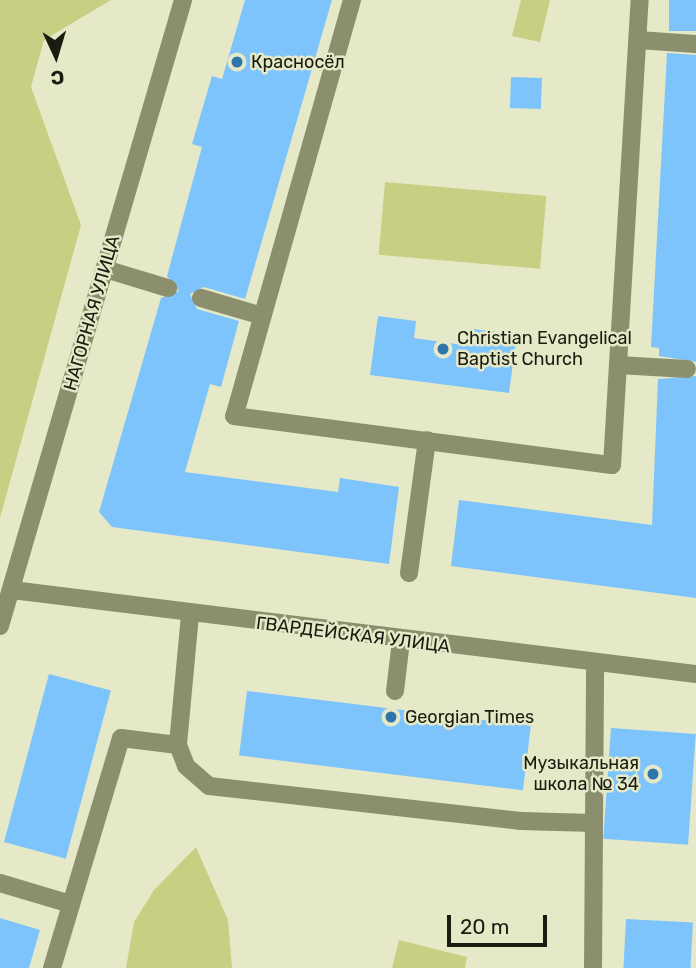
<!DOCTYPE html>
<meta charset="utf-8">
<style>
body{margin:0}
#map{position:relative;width:696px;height:968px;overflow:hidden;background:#e5e9c8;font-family:Rubik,sans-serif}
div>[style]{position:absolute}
.green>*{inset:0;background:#c9cf82;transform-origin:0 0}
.building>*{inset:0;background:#7ec4fc;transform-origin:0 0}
.service>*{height:18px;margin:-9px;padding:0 9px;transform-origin:9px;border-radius:9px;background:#8b8f6d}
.minor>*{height:18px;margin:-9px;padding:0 9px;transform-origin:9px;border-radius:9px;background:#8b8f6d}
.dots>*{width:19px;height:19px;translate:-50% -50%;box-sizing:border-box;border:4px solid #e5e9c8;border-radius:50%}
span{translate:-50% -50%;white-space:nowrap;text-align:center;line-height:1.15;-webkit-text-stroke:5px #e5e9c8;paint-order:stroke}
.poi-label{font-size:18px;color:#1a1c10}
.left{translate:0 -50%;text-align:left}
.right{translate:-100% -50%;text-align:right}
.street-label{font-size:18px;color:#1a1c10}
.north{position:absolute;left:21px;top:21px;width:70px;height:70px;-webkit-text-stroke:5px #e5e9c8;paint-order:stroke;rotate:176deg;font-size:19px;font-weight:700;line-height:28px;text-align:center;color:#1a1c10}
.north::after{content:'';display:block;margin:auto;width:24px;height:32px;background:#1a1c10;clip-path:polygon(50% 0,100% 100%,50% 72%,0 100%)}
.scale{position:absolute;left:447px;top:915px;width:100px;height:32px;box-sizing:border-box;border:4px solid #1a1c10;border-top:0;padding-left:9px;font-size:21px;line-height:24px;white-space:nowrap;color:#1a1c10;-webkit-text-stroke:5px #e5e9c8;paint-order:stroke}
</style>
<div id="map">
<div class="green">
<div style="clip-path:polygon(0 0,111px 0,44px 40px,31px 87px,81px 225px,0 518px)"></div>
<div style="clip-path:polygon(521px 0,550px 0,540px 42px,512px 36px)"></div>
<div style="left:385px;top:182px;width:162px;height:73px;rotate:5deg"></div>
<div style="clip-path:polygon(196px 847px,228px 920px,232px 968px,126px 968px,134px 922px,154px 890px)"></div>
<div style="clip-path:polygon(399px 940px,467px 957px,465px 968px,392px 968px)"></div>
</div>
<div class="building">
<div style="clip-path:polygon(245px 0,332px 0,245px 299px,204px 287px,190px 294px,197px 309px,239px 321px,221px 387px,210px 384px,185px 472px,338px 492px,340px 478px,399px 487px,389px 564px,112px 527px,99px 512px,161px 298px,179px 291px,167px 276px,202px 147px,192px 144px,212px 76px,222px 79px)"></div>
<div style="left:669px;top:0;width:27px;height:31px"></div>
<div style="clip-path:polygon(667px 53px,696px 55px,696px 362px,659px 356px,659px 348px,651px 347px)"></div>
<div style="left:511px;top:77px;width:31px;height:31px;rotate:2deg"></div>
<div style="clip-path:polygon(378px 316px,416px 321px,414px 338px,470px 346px,472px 329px,517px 334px,509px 393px,370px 375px)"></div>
<div style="clip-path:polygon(696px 376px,696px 598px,451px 566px,459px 500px,652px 525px,658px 379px)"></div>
<div style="left:49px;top:674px;width:64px;height:174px;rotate:15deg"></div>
<div style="left:247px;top:691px;width:286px;height:65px;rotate:7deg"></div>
<div style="left:611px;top:728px;width:85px;height:111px;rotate:4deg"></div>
<div style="clip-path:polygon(0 918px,40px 930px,29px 968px,0 968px)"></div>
<div style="left:626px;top:919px;width:67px;height:49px;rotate:3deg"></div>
</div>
<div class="service">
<div style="left:352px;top:0;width:432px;rotate:105.8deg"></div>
<div style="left:234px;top:416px;width:381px;rotate:7.4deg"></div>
<div style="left:612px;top:465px;width:466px;rotate:-86.6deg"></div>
<div style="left:638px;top:40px;width:58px;rotate:3.9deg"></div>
<div style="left:105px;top:269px;width:66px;rotate:16.8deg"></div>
<div style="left:201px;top:298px;width:64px;rotate:16.4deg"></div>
<div style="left:618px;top:365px;width:69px;rotate:3.3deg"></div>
<div style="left:409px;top:573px;width:134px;rotate:-82.3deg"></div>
<div style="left:190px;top:615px;width:131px;rotate:95.3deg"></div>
<div style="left:178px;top:745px;width:22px;rotate:69deg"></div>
<div style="left:186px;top:766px;width:30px;rotate:41deg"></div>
<div style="left:209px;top:786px;width:314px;rotate:6.4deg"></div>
<div style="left:521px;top:821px;width:72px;rotate:1.6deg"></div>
<div style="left:395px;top:691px;width:50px;rotate:-83.2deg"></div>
<div style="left:0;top:883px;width:74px;rotate:16.5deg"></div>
<div style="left:52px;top:968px;width:240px;rotate:-73.3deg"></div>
<div style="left:121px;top:738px;width:57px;rotate:7deg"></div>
<div style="left:593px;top:968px;width:306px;rotate:-89.6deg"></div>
</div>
<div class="minor">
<div style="left:12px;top:590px;width:689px;rotate:7deg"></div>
<div style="left:0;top:626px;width:652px;rotate:-73.7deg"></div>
</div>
<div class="dots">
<div style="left:237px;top:62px;background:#2e76aa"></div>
<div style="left:443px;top:349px;background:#2e76aa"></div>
<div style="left:391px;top:717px;background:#2e76aa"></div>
<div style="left:653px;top:774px;background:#2e76aa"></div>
</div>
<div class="poi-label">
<span class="left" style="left:251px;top:62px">Красносёл</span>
<span class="left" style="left:457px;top:349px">Christian Evangelical<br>Baptist Church</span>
<span class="left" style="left:405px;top:717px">Georgian Times</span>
<span class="right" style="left:639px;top:774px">Музыкальная<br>школа № 34</span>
</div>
<div class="street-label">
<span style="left:92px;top:313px;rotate:-74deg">НАГОРНАЯ УЛИЦА</span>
<span style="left:353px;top:635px;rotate:7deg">ГВАРДЕЙСКАЯ УЛИЦА</span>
</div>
<div class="north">С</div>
<div class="scale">20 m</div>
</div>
